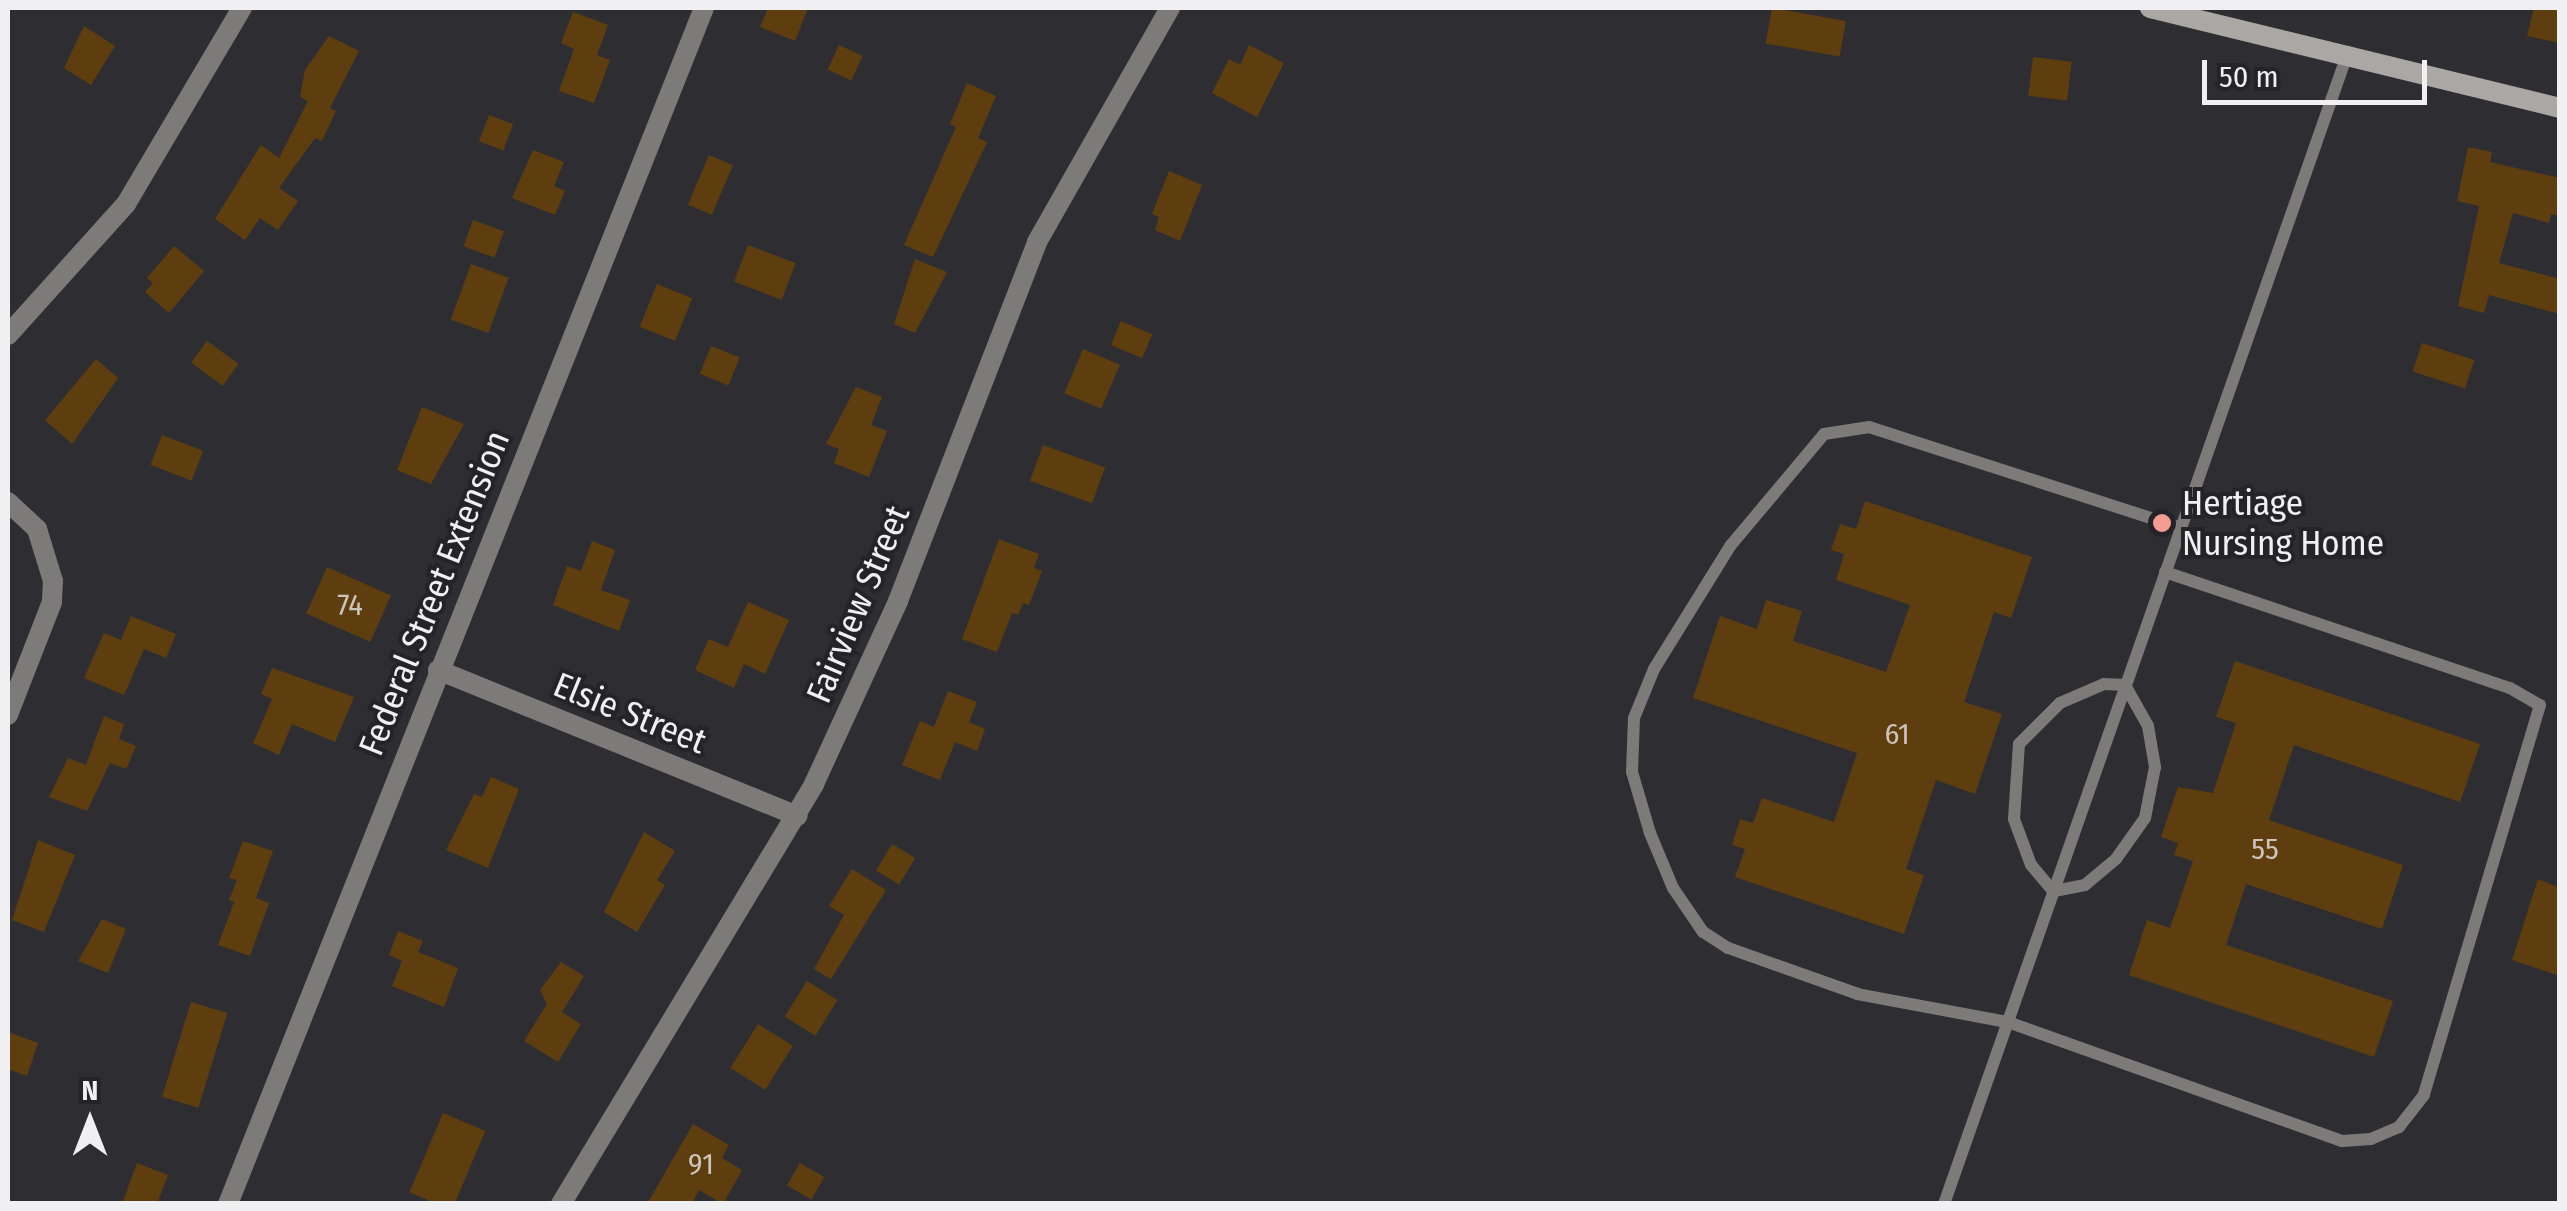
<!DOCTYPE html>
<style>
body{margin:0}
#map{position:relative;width:2567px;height:1211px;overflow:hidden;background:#2e2e32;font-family:"Fira Sans Condensed",sans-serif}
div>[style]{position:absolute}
.building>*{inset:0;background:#5e3e0e;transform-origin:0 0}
.lane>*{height:12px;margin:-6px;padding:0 6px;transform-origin:6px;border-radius:6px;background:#7d7b7a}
.street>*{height:20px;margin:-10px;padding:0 10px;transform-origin:10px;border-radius:10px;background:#7d7b7a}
.secondary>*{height:20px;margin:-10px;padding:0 10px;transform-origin:10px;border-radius:10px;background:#aaa7a4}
.dots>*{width:28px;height:28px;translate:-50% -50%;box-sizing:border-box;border:5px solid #242428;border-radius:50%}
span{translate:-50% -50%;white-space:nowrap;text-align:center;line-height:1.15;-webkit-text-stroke:8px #242428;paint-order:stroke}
.number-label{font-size:30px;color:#ccc4ba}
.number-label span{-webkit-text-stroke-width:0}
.poi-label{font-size:35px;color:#f0f0f3}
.left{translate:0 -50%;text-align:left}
.street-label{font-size:35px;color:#f0f0f3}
.frame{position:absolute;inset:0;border:10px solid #f0f0f3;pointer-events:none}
.north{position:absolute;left:40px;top:1071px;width:100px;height:100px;-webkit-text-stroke:8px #242428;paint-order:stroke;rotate:0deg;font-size:28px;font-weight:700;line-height:40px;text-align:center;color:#f0f0f3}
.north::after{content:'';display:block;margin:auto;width:35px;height:45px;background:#f0f0f3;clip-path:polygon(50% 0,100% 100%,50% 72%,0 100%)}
.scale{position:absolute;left:2202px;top:60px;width:225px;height:45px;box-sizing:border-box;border:5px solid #f0f0f3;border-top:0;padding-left:12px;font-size:30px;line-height:35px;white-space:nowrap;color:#f0f0f3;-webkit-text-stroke:8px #242428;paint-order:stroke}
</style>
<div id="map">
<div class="building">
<div style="clip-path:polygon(768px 8px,808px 8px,795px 41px,760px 27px)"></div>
<div style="left:1772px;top:8px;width:75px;height:36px;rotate:10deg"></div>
<div style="clip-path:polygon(2534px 8px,2560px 8px,2560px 43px,2527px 36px)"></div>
<div style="clip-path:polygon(573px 12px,608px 25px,597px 55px,610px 60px,594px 103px,559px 91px,574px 49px,561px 43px)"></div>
<div style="clip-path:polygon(84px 26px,115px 46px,91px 85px,64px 68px)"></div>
<div style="clip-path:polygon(329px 36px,359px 51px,330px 108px,336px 111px,322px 141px,315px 138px,279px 188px,298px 201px,278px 230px,260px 218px,245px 240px,215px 219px,261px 145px,279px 158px,308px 101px,300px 97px,305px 70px)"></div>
<div style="left:839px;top:45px;width:26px;height:27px;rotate:25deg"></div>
<div style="clip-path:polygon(1249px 45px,1284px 63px,1257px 117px,1212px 93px,1229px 59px,1240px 65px)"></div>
<div style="left:2033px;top:57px;width:39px;height:39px;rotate:7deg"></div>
<div style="clip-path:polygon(967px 83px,996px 96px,978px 138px,987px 142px,933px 257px,904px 245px,956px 127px,950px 124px)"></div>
<div style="left:489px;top:115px;width:26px;height:28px;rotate:21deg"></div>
<div style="clip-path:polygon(2468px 147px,2492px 152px,2490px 162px,2560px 178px,2560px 216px,2551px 214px,2549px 223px,2513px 213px,2499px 263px,2560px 279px,2560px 314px,2489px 295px,2484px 313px,2458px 306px,2479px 206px,2457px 201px)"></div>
<div style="clip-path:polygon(533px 150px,564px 162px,554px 186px,565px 191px,555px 215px,512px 198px)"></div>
<div style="left:709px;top:155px;width:26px;height:54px;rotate:23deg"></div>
<div style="clip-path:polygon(1169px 171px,1202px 185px,1180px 241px,1155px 230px,1159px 217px,1152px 214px)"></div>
<div style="left:473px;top:220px;width:33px;height:28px;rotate:20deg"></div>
<div style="left:748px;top:245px;width:51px;height:39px;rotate:21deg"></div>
<div style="clip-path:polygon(174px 246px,204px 271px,169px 313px,145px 292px,153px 283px,147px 278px)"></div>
<div style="clip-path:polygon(915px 259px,947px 272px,915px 333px,894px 324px)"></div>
<div style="left:471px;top:264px;width:40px;height:59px;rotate:20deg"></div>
<div style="left:657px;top:284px;width:38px;height:46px;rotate:22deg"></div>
<div style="left:1121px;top:321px;width:34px;height:26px;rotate:23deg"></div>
<div style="left:207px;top:341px;width:39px;height:27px;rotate:36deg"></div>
<div style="left:2422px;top:343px;width:55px;height:30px;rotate:18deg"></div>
<div style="left:711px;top:346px;width:31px;height:30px;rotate:22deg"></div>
<div style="left:1083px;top:349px;width:40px;height:48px;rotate:23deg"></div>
<div style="clip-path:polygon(96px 359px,118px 378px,72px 444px,45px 420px)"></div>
<div style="clip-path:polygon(856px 387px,882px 397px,871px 425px,887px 431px,869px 477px,834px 463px,839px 449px,826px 444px)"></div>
<div style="clip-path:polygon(422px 407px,464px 424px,431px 484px,397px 470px)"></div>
<div style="left:162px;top:435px;width:44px;height:32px;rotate:21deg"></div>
<div style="left:1043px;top:445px;width:66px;height:38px;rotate:20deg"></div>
<div style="clip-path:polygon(1865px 501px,2032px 557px,2011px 618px,1994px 612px,1964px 702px,2002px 714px,1975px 794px,1936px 780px,1906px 869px,1924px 875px,1904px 934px,1735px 877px,1745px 849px,1732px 845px,1740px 819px,1753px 823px,1762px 798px,1834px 822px,1857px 753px,1693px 698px,1720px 616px,1757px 629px,1766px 600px,1802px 611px,1793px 641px,1886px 672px,1910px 605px,1836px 580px,1844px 554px,1831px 550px,1840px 524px,1856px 529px)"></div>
<div style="clip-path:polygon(999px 539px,1039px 554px,1034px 568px,1042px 571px,1029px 605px,1023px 603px,1018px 615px,1012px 613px,997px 652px,962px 639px)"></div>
<div style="clip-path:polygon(592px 541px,615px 550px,601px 590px,630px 600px,619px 631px,553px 605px,567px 566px,581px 571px)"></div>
<div style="left:327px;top:567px;width:70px;height:51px;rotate:24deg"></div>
<div style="clip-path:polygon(748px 602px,789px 620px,765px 674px,744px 664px,734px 688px,695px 670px,709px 639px,728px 647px)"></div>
<div style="clip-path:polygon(131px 616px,176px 634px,166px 658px,144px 649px,124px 695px,84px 678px,104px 633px,121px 640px)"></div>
<div style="clip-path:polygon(2235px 661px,2480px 744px,2460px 802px,2294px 745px,2269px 820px,2403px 865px,2382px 929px,2246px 884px,2226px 945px,2393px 1001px,2374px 1057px,2129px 975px,2147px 920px,2170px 928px,2193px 861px,2174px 855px,2178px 843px,2161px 837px,2178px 787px,2213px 793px,2236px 723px,2216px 717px)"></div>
<div style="clip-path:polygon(272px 668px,354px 697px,335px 742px,292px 724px,279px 755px,253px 743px,272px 699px,261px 694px)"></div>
<div style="clip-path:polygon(948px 691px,977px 702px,969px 722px,985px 729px,977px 751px,955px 742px,940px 780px,902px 765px,920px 721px,934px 727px)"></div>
<div style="clip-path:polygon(104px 716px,124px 724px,119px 739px,136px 746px,126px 769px,110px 763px,87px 811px,49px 797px,68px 758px,86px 765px)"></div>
<div style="clip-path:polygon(491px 777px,519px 789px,488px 868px,446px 850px,474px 794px,482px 797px)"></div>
<div style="clip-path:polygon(644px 832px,675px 851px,657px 880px,665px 885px,637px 932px,604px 912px)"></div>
<div style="clip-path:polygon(38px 840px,75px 855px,44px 932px,12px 920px)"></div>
<div style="clip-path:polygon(243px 841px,273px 851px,256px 898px,269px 903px,250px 956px,218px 945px,234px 902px,229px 900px,237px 880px,229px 878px)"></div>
<div style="left:892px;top:844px;width:27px;height:31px;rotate:31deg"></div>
<div style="clip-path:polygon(852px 869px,886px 890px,831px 979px,814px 969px,844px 915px,829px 906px)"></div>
<div style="clip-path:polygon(2538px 879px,2560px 888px,2560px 976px,2512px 960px)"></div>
<div style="clip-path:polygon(102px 919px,126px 929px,108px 973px,78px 961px)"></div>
<div style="clip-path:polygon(398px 931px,423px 941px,418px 952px,458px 968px,444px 1007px,392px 986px,402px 961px,389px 955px)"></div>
<div style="clip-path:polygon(561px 962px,584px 976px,562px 1012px,581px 1024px,558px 1062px,524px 1041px,547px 1004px,540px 990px)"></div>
<div style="left:807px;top:981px;width:36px;height:42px;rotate:32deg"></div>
<div style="left:191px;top:1002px;width:38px;height:99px;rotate:17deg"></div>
<div style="left:758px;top:1024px;width:41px;height:52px;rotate:32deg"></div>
<div style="clip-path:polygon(8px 1032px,38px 1043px,27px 1076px,8px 1069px)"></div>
<div style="left:443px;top:1113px;width:46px;height:86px;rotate:23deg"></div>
<div style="clip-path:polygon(693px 1124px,729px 1145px,722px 1158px,742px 1170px,723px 1204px,699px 1190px,692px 1204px,647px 1204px)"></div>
<div style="clip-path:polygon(137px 1163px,168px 1175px,157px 1204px,122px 1204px)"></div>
<div style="left:800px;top:1163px;width:28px;height:26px;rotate:30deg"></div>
</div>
<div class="lane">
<div style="left:2165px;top:572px;width:364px;rotate:18.6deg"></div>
<div style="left:2510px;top:688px;width:34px;rotate:30deg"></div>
<div style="left:2540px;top:705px;width:407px;rotate:106.6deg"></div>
<div style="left:2424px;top:1095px;width:41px;rotate:128deg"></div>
<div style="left:2399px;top:1127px;width:30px;rotate:157deg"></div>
<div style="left:2371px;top:1139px;width:29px;rotate:176deg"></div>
<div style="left:2342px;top:1141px;width:356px;rotate:-160.4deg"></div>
<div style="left:2007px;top:1022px;width:152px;rotate:-169.4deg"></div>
<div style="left:1858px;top:994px;width:138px;rotate:-160.5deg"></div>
<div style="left:1728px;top:948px;width:30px;rotate:-147deg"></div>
<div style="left:1703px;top:932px;width:53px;rotate:-124.3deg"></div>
<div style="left:1673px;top:888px;width:60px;rotate:-112.7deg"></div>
<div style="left:1650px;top:833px;width:64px;rotate:-106.4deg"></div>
<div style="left:1632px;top:772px;width:54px;rotate:-87.9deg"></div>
<div style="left:1634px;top:718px;width:53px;rotate:-67.8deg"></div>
<div style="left:1654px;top:669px;width:146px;rotate:-58.2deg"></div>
<div style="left:1731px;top:545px;width:145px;rotate:-50deg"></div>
<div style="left:1824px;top:434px;width:46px;rotate:-8.8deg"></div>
<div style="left:1869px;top:427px;width:328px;rotate:17.9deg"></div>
<div style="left:2104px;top:684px;width:21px;rotate:3deg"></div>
<div style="left:2125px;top:685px;width:47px;rotate:60.7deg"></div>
<div style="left:2148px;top:726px;width:42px;rotate:80.3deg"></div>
<div style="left:2155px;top:767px;width:52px;rotate:101.1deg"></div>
<div style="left:2145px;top:818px;width:50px;rotate:125.3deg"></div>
<div style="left:2116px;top:859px;width:40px;rotate:140deg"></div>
<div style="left:2085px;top:885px;width:33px;rotate:169deg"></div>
<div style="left:2053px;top:891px;width:34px;rotate:-130deg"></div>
<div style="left:2031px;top:865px;width:49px;rotate:-110.3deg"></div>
<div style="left:2014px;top:819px;width:75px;rotate:-86.2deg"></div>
<div style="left:2019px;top:744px;width:58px;rotate:-45deg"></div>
<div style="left:2060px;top:703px;width:48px;rotate:-23.4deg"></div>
<div style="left:1944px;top:1204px;width:1221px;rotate:-70.67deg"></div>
</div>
<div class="street">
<div style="left:8px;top:335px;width:176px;rotate:-48deg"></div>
<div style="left:126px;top:204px;width:228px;rotate:-59.4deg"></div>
<div style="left:8px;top:502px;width:40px;rotate:43deg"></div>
<div style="left:37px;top:529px;width:54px;rotate:72.9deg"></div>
<div style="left:53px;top:581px;width:21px;rotate:93deg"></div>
<div style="left:52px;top:602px;width:121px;rotate:111.3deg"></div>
<div style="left:438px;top:670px;width:388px;rotate:22.1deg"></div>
<div style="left:228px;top:1204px;width:1287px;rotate:-68.3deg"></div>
<div style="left:561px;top:1204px;width:490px;rotate:-58.9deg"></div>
<div style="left:814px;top:784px;width:201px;rotate:-65.3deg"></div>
<div style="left:898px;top:601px;width:385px;rotate:-68.8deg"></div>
<div style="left:1037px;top:242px;width:269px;rotate:-60.4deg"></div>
</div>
<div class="secondary">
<div style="left:2150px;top:8px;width:422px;rotate:13.7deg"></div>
</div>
<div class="dots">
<div style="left:2162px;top:523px;background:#f59c91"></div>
</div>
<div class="number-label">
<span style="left:350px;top:605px">74</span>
<span style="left:1897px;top:734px">61</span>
<span style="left:2265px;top:849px">55</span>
<span style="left:701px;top:1164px">91</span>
</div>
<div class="poi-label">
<span class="left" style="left:2182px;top:523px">Hertiage<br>Nursing Home</span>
</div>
<div class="street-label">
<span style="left:434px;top:593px;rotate:-68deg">Federal Street Extension</span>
<span style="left:858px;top:604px;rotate:-67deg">Fairview Street</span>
<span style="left:630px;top:713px;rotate:22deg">Elsie Street</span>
</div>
<div class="frame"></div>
<div class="north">N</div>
<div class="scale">50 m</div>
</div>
